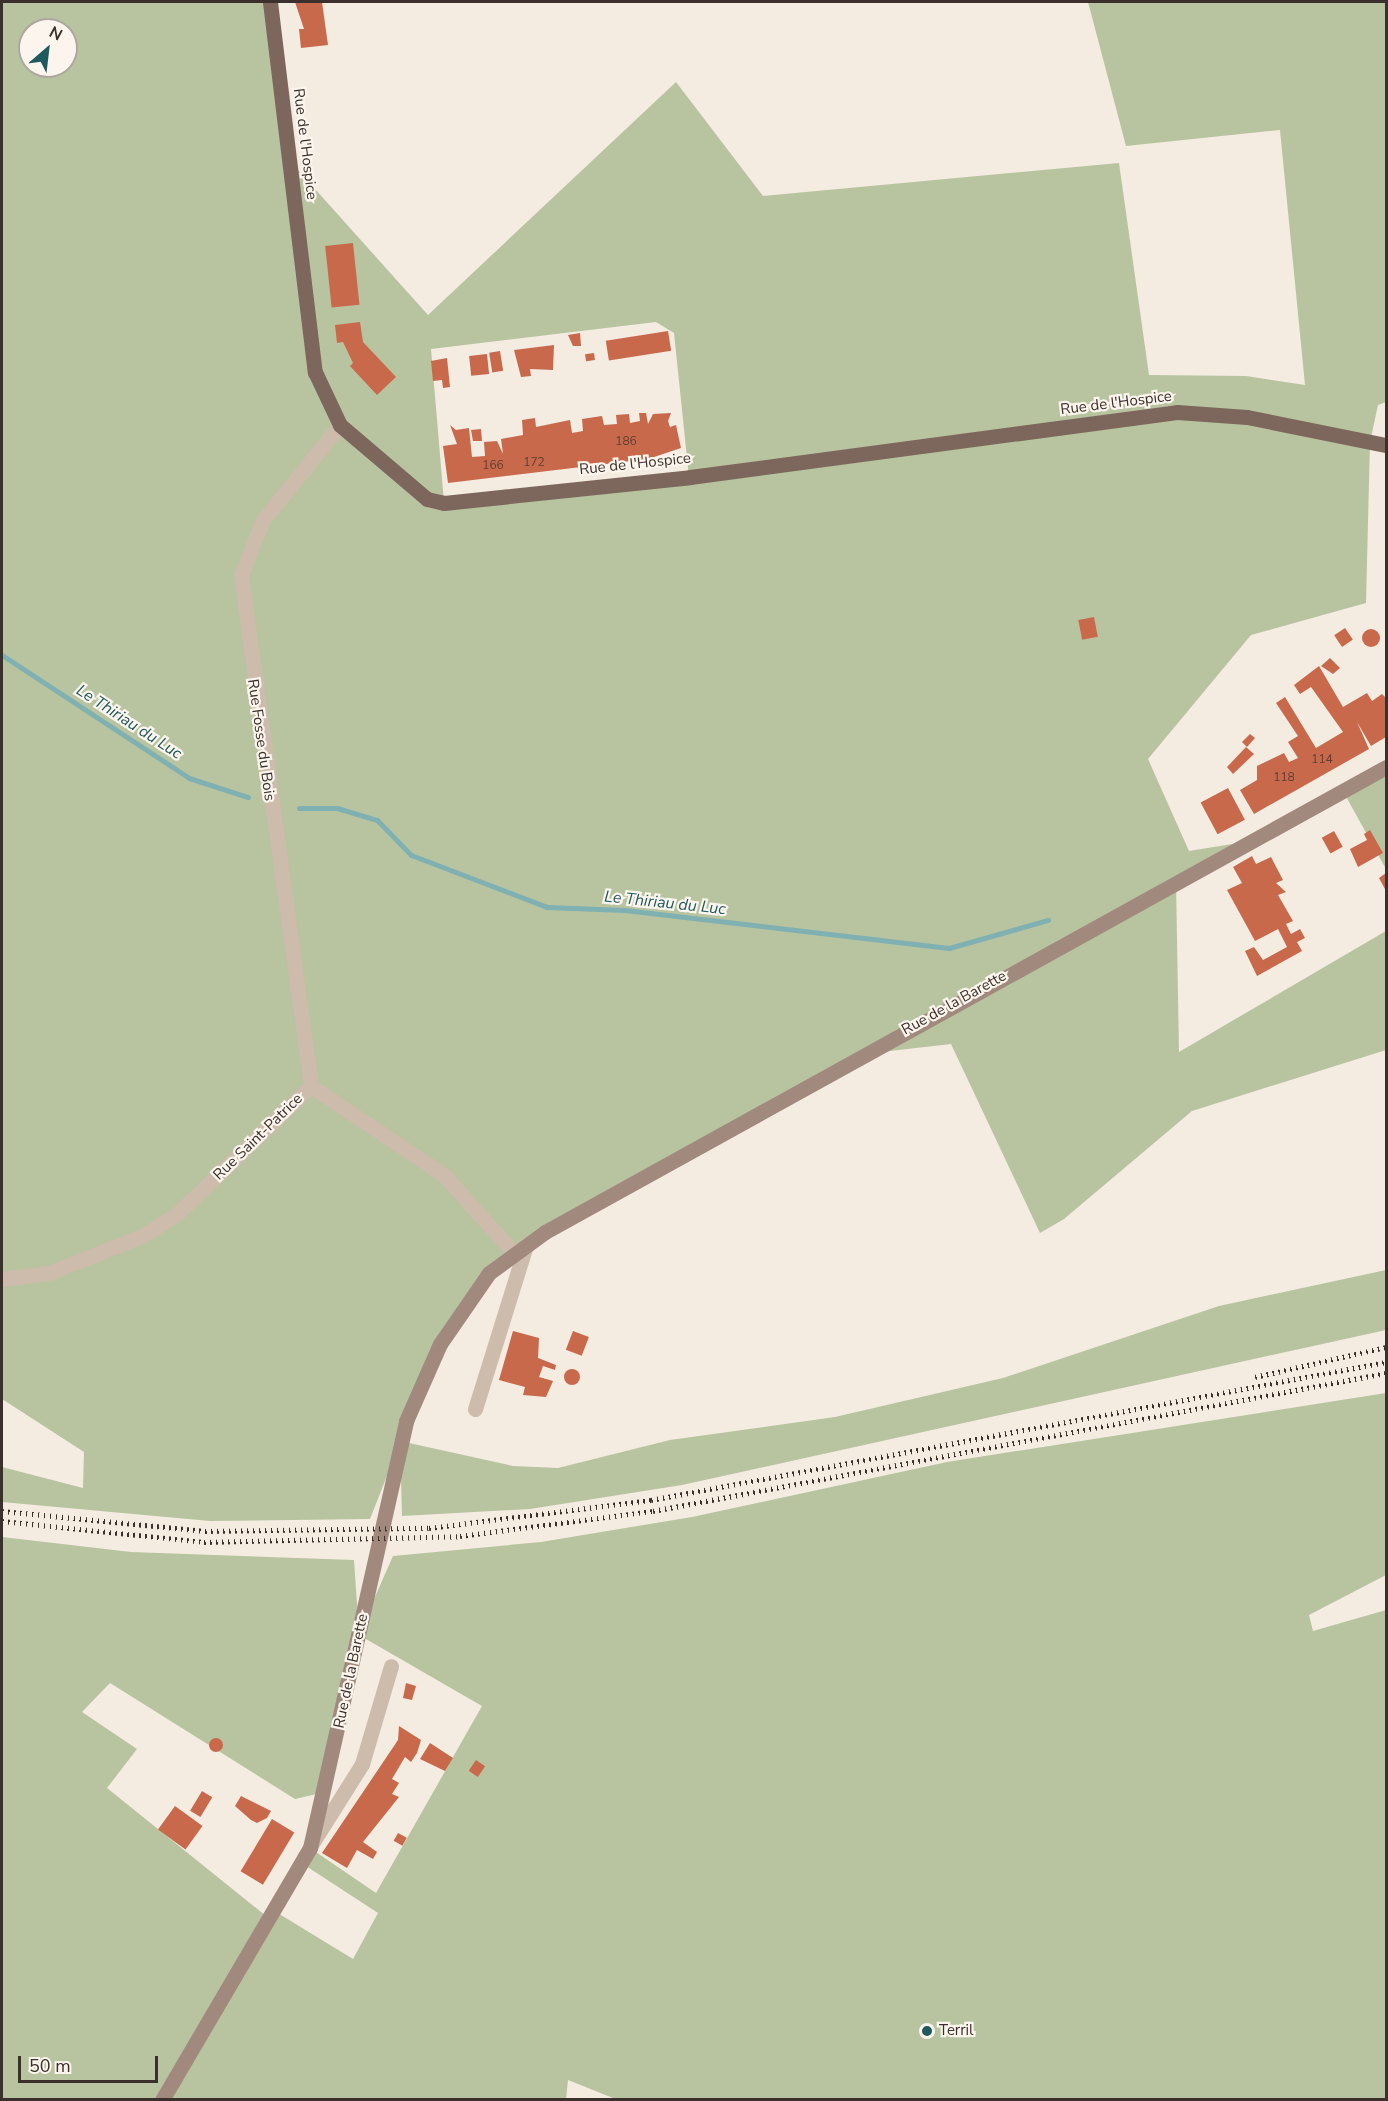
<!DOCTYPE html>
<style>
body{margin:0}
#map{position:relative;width:1388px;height:2101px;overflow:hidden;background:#f4ebe1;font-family:"Nunito Sans",sans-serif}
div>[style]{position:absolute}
.green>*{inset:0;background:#b8c4a0}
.stream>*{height:5px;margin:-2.5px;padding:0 2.5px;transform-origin:2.5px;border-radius:2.5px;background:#7fb0b2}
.building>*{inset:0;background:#c8694b;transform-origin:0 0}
.round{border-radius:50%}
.street>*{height:15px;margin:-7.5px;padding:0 7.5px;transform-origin:7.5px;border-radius:7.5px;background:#cdbbac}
.secondary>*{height:15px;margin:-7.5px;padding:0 7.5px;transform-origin:7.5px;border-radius:7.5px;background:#a18a7d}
.primary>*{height:15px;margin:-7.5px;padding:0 7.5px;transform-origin:7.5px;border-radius:7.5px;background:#7d675c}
.rail>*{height:4.5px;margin-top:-2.25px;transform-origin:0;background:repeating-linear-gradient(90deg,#3b302b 0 1.5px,transparent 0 6px)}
.dots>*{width:16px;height:16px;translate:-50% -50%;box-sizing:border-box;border:3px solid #fbf5ee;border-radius:50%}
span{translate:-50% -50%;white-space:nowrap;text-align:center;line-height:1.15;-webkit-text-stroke:4.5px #fbf5ee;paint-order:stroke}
.number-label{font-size:12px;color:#5e3e33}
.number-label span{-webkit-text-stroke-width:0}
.street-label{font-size:15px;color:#3b302b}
.poi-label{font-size:15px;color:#3b302b}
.left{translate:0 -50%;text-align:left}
.water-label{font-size:16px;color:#1f5a5e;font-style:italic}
.frame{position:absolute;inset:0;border:3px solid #3b302b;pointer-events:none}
.north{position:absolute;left:18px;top:18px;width:60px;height:60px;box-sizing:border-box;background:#fbf5ee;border:2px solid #aea6a0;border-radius:50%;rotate:28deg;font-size:16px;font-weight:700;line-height:24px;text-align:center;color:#3b302b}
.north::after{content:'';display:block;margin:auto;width:21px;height:27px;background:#1f5a5e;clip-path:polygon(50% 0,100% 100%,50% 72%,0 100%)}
.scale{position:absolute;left:18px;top:2056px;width:140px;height:27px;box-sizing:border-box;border:3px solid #3b302b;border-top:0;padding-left:8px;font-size:18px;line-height:21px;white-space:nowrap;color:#3b302b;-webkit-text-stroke:4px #fbf5ee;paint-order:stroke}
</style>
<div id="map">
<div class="green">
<div style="clip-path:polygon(evenodd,2px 2px,270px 2px,289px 160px,428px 315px,676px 82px,763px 196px,1119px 163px,1149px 375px,1246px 376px,1305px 385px,1280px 130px,1126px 146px,1088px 2px,1386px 2px,1386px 402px,1378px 405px,1370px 442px,1366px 603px,1251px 635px,1148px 759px,1189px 851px,1251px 841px,1176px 881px,1179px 1052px,1386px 931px,1386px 1050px,1192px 1111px,1064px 1219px,1040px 1233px,951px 1044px,864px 1054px,545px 1232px,467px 1303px,400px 1441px,513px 1466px,558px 1468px,670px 1440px,835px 1417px,1003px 1378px,1219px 1306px,1386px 1270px,1386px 1330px,682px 1485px,530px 1509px,402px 1516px,400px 1443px,370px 1519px,210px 1521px,2px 1502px,2px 1467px,83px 1488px,84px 1452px,2px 1399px,2px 2px,30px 30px,66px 30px,66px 66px,30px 66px,30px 30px,2px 2px,656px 322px,674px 333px,689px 477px,444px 502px,431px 349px,656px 322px)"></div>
<div style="clip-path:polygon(1386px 767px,1386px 869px,1343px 791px)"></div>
<div style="clip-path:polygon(evenodd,1386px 1393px,1386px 1575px,1309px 1615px,1313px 1631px,1386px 1610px,1386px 2099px,618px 2100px,568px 2080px,566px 2100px,2px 2099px,2px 1537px,131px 1552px,354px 1560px,359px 1633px,393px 1556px,541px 1542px,692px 1517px,947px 1462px,1386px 1393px,359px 1635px,482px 1706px,376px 1893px,310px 1848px,303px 1864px,378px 1913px,353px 1959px,276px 1912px,271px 1920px,107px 1788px,137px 1749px,82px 1712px,110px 1683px,295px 1799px,325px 1792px,359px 1635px)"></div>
</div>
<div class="stream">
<div style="left:2px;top:655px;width:224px;rotate:33.3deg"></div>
<div style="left:189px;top:778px;width:62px;rotate:17.9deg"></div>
<div style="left:299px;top:808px;width:38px"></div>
<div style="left:337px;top:808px;width:42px;rotate:16.7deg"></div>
<div style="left:377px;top:820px;width:49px;rotate:45.8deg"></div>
<div style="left:411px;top:855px;width:146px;rotate:20.9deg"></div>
<div style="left:547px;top:907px;width:78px;rotate:2.2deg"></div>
<div style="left:625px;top:910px;width:326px;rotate:6.7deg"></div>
<div style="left:949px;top:948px;width:103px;rotate:-15.8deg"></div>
</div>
<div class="building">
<div style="clip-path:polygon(295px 2px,322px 2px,328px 45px,301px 48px,299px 29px,304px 29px)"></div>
<div style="left:353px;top:243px;width:62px;height:28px;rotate:84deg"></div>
<div style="clip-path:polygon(360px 322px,363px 342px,396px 377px,377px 395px,350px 366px,353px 363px,343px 342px,337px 343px,335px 325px)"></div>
<div style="left:668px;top:331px;width:20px;height:63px;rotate:81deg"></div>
<div style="clip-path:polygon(580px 333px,581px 346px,573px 346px,568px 335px)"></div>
<div style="clip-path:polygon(554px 345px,553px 370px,530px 369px,531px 376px,521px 377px,514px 350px)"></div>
<div style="left:500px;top:351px;width:20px;height:11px;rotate:81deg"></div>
<div style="left:594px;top:353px;width:7px;height:9px;rotate:82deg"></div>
<div style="left:487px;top:354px;width:20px;height:18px;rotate:84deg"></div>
<div style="clip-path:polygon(447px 358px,450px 387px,443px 388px,442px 380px,433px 381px,431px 361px)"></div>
<div style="clip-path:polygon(639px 413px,646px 413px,648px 424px,653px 414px,671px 413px,668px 421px,670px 427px,676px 425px,681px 448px,648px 459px,448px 483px,443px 446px,457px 444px,450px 425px,456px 430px,469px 428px,472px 457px,485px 456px,484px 442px,497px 441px,503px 454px,501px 439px,523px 435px,522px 420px,535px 418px,536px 427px,570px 420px,572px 433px,583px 431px,582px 419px,602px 416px,604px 425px,617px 424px,616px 415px,629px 414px,630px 423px,640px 421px)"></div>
<div style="clip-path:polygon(481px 429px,482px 441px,473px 441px,471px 430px)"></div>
<div style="left:1094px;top:617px;width:20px;height:16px;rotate:79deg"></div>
<div style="left:1345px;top:628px;width:14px;height:13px;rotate:56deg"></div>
<div class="round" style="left:1362px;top:629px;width:18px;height:18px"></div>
<div style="clip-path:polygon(1330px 658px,1340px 668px,1333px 674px,1321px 666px)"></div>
<div style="clip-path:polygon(1319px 666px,1343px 707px,1367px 693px,1372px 701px,1382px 694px,1386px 698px,1386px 737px,1371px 746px,1357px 722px,1369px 749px,1254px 814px,1240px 790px,1257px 780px,1257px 766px,1284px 753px,1289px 762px,1298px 758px,1288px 742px,1298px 736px,1276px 703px,1285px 697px,1316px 748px,1343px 732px,1311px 687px,1300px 694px,1294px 685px)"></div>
<div style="clip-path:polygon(1250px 734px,1255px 738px,1247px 747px,1242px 742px)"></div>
<div style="clip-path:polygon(1246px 747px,1254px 754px,1233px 774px,1227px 767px)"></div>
<div style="left:1228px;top:788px;width:36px;height:31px;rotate:62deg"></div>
<div style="clip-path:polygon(1370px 830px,1383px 853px,1358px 867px,1350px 849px,1367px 840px,1364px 834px)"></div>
<div style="left:1334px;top:831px;width:18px;height:14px;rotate:61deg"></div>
<div style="clip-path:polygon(1252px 856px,1256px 864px,1271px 857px,1283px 880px,1276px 883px,1286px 892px,1278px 895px,1293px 921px,1286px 924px,1291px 934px,1300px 929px,1305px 938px,1297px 942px,1302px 951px,1257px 976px,1245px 951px,1254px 947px,1263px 960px,1287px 947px,1278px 929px,1255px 941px,1227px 890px,1242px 883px,1233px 867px)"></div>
<div style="clip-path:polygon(1386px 873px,1386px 891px,1379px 878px)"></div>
<div style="clip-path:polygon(513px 1331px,539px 1338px,538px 1358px,556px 1365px,555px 1370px,543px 1366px,539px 1377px,553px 1381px,546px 1397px,523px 1395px,525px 1387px,499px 1380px)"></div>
<div style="left:573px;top:1331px;width:17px;height:20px;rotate:21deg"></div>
<div class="round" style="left:564px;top:1369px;width:16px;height:16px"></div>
<div style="clip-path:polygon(406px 1683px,416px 1686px,412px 1700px,403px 1698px)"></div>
<div style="clip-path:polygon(399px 1726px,421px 1740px,417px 1753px,411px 1762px,405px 1757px,392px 1779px,399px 1783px,392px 1794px,399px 1797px,363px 1842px,377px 1852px,373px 1859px,357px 1850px,347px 1868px,322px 1853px,398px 1740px)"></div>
<div class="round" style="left:209px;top:1738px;width:14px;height:14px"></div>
<div style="clip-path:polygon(430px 1743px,453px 1758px,445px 1771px,420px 1759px)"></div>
<div style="left:476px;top:1760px;width:11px;height:13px;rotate:34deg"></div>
<div style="left:202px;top:1791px;width:12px;height:23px;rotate:31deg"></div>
<div style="clip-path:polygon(241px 1796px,271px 1811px,267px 1818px,257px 1823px,251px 1820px,235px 1806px)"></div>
<div style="left:175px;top:1806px;width:34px;height:29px;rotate:36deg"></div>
<div style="left:272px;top:1819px;width:26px;height:61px;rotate:31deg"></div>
<div style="left:398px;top:1833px;width:10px;height:9px;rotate:29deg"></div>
</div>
<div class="street">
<div style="left:311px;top:1086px;width:516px;rotate:-97.8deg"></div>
<div style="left:241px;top:575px;width:59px;rotate:-68.2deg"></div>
<div style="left:263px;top:520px;width:122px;rotate:-51deg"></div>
<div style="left:311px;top:1086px;width:160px;rotate:33.8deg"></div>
<div style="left:444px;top:1175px;width:103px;rotate:48.1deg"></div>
<div style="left:2px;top:1279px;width:47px;rotate:-7.3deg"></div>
<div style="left:49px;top:1273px;width:102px;rotate:-21.8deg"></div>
<div style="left:144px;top:1235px;width:40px;rotate:-32.9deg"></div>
<div style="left:178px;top:1213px;width:184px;rotate:-43.7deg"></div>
<div style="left:475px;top:1409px;width:172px;rotate:-72.7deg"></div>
<div style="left:311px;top:1845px;width:96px;rotate:-57.8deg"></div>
<div style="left:362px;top:1764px;width:102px;rotate:-73.5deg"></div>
</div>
<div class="secondary">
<div style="left:162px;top:2100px;width:292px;rotate:-59.6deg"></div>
<div style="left:310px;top:1848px;width:438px;rotate:-77.3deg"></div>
<div style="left:406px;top:1421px;width:84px;rotate:-66.2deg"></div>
<div style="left:440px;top:1344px;width:86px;rotate:-55.4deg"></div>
<div style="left:489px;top:1273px;width:69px;rotate:-36.2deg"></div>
<div style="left:545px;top:1232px;width:961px;rotate:-28.94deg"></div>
</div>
<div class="primary">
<div style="left:270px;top:2px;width:373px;rotate:83.1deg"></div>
<div style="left:315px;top:372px;width:59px;rotate:64.7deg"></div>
<div style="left:340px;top:425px;width:114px;rotate:40.4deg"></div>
<div style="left:427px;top:499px;width:17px;rotate:13deg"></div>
<div style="left:444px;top:503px;width:247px;rotate:-6deg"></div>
<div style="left:690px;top:477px;width:491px;rotate:-7.6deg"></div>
<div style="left:1177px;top:412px;width:70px;rotate:4.1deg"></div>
<div style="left:1247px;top:417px;width:142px;rotate:11.4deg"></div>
</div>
<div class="rail">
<div style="left:1255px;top:1377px;width:134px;rotate:-12.9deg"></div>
<div style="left:2px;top:1511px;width:204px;rotate:5.6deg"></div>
<div style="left:205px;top:1531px;width:224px;rotate:-0.8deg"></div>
<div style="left:429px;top:1528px;width:224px;rotate:-7.2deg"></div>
<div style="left:651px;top:1500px;width:748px;rotate:-10.63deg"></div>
<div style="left:2px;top:1521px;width:203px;rotate:5.9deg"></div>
<div style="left:204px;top:1542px;width:256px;rotate:-1.3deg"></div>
<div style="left:460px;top:1536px;width:195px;rotate:-7.4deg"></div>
<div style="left:653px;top:1511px;width:746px;rotate:-10.66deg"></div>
</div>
<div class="dots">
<div style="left:927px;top:2031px;background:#1f5a5e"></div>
</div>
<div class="number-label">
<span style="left:626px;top:442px">186</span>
<span style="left:534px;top:463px">172</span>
<span style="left:493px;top:466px">166</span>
<span style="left:1322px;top:760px">114</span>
<span style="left:1284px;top:778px">118</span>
</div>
<div class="street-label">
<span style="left:305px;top:144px;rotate:83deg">Rue de l'Hospice</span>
<span style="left:1116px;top:403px;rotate:-7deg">Rue de l'Hospice</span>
<span style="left:635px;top:464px;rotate:-6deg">Rue de l'Hospice</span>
<span style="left:261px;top:740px;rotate:82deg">Rue Fosse du Bois</span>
<span style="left:954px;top:1003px;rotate:-29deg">Rue de la Barette</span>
<span style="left:258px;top:1137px;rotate:-44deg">Rue Saint-Patrice</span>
<span style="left:351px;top:1671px;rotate:-78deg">Rue de la Barette</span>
</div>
<div class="poi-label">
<span class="left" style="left:939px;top:2031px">Terril</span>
</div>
<div class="water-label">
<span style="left:129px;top:722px;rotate:33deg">Le Thiriau du Luc</span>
<span style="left:665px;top:903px;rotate:6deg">Le Thiriau du Luc</span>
</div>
<div class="frame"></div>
<div class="north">N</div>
<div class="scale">50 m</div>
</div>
